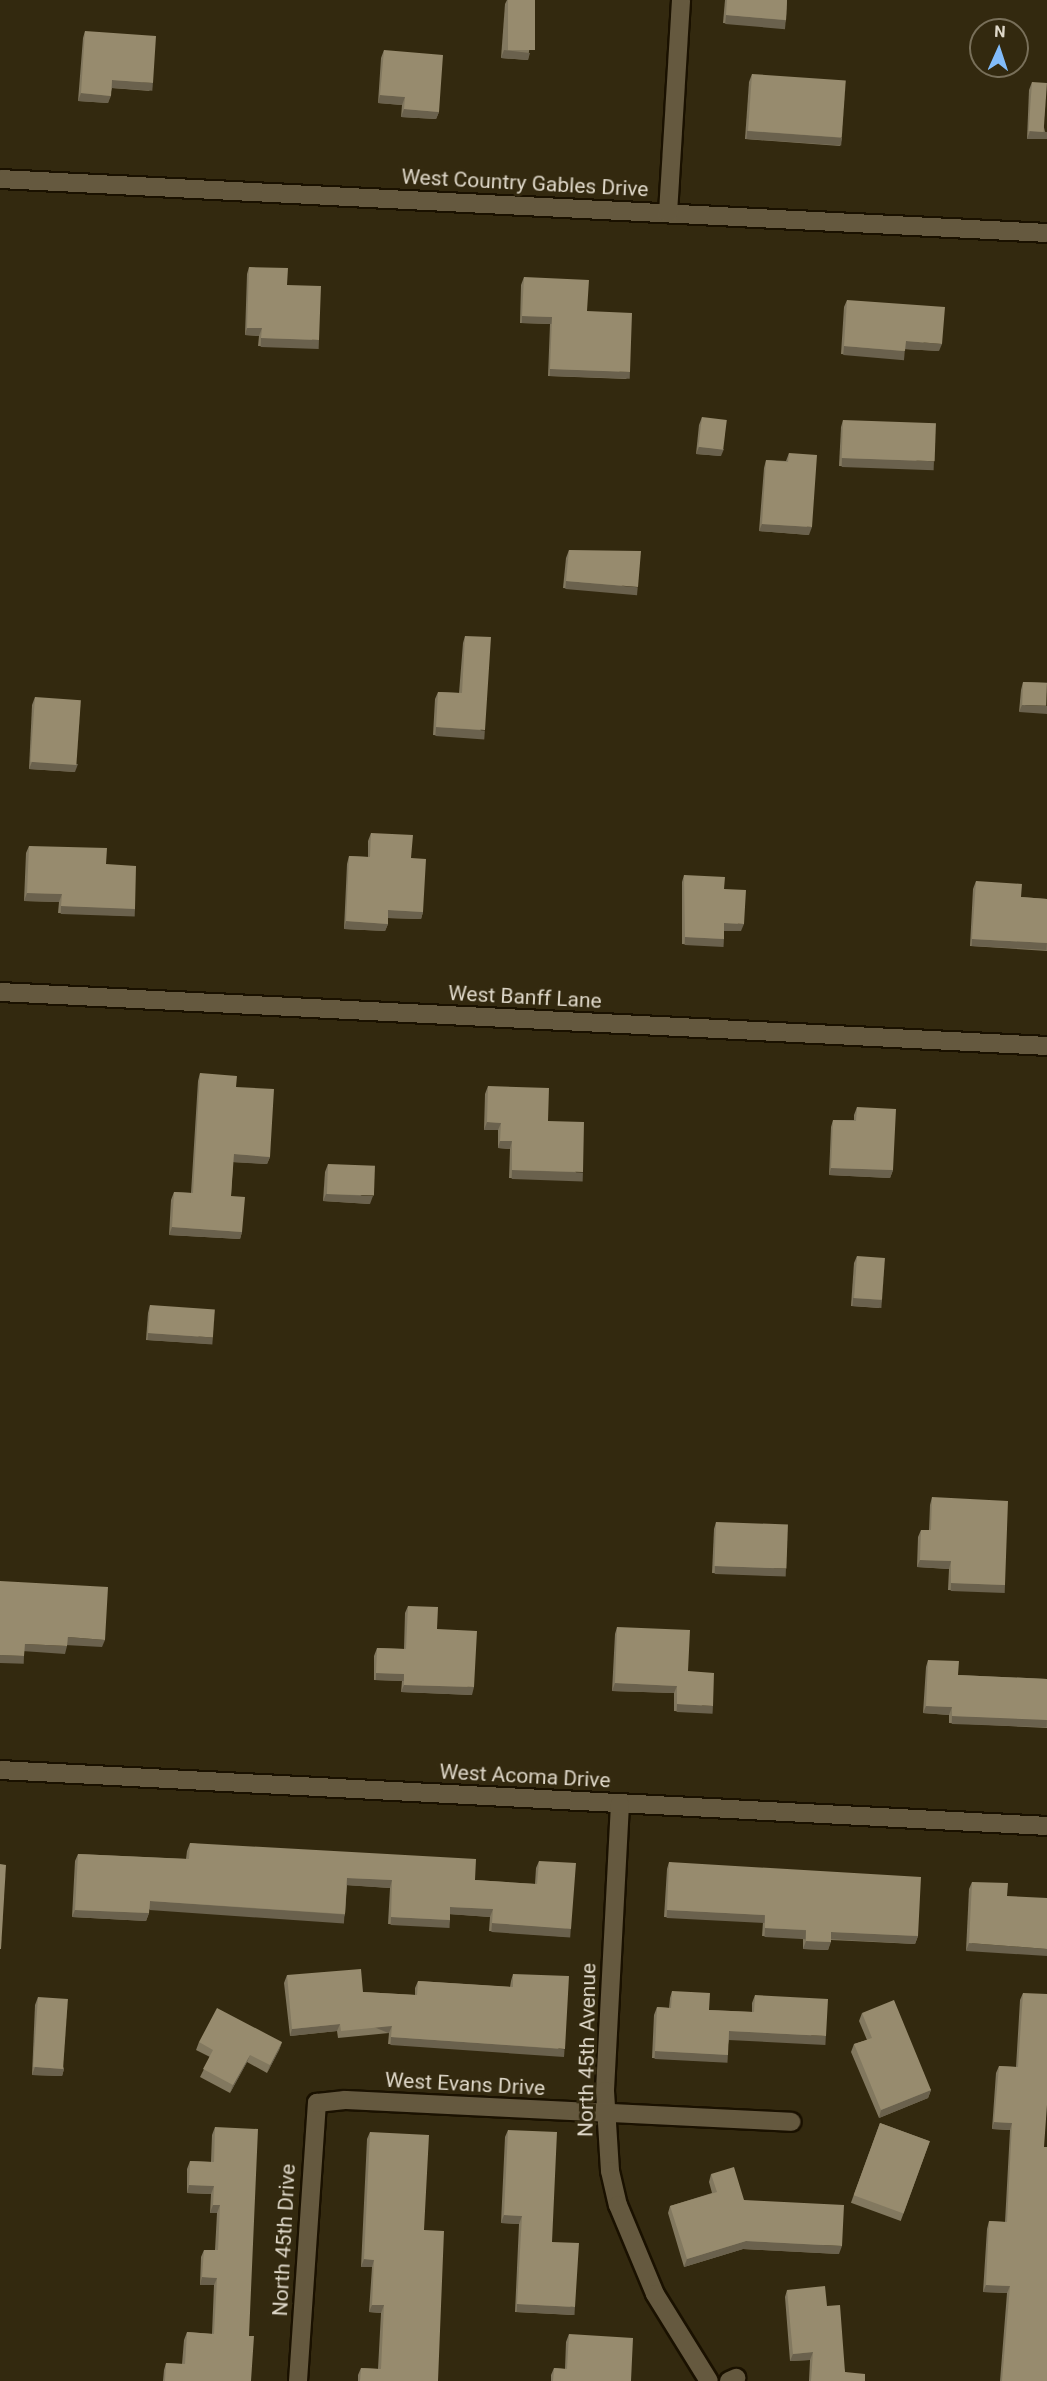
<!DOCTYPE html>
<style>
body{margin:0}
#map{position:relative;width:1047px;height:2381px;overflow:hidden;background:#33290f;font-family:Roboto,sans-serif}
div>[style]{position:absolute}
.roads{filter:drop-shadow(2px 0 #1a1100) drop-shadow(-2px 0 #1a1100) drop-shadow(0 2px #1a1100) drop-shadow(0 -2px #1a1100)}
.minor>*{height:18px;margin:-9px;padding:0 9px;transform-origin:9px;border-radius:9px;background:#65593f}
.wall>*{inset:0;background:#82785f;transform-origin:0 0}
.shaded-wall>*{inset:0;background:#6a614d;transform-origin:0 0}
.building>*{inset:0;background:#978b6e;transform-origin:0 0}
span{translate:-50% -50%;white-space:nowrap;text-align:center;line-height:1.15;-webkit-text-stroke:6px #33290f;paint-order:stroke}
.street-label{font-size:21px;color:#dfd8c9}
.north{position:absolute;left:969px;top:18px;width:60px;height:60px;box-sizing:border-box;background:#33290f;border:2px solid #786f59;border-radius:50%;rotate:3deg;font-size:16px;font-weight:700;line-height:24px;text-align:center;color:#dfd8c9}
.north::after{content:'';display:block;margin:auto;width:21px;height:27px;background:#82bcfa;clip-path:polygon(50% 0,100% 100%,50% 72%,0 100%)}
</style>
<div id="map">
<div class="roads">
<div class="minor">
<div style="left:0;top:179px;width:1048px;rotate:2.95deg"></div>
<div style="left:668px;top:213px;width:213px;rotate:-86.5deg"></div>
<div style="left:0;top:992px;width:1048px;rotate:2.95deg"></div>
<div style="left:0;top:1770px;width:1048px;rotate:3.06deg"></div>
<div style="left:620px;top:1804px;width:287px;rotate:93deg"></div>
<div style="left:605px;top:2091px;width:80px;rotate:86.4deg"></div>
<div style="left:610px;top:2171px;width:35px;rotate:77deg"></div>
<div style="left:618px;top:2205px;width:96px;rotate:67.4deg"></div>
<div style="left:655px;top:2294px;width:102px;rotate:58.2deg"></div>
<div style="left:298px;top:2381px;width:279px;rotate:-86.1deg"></div>
<div style="left:317px;top:2103px;width:28px;rotate:-6deg"></div>
<div style="left:345px;top:2100px;width:447px;rotate:2.8deg"></div>
<div style="left:729px;top:2381px;width:8px;rotate:-23deg"></div>
</div>
</div>
<div class="wall">
<div style="clip-path:polygon(507px 0,535px 0,528px 60px,501px 58px,505px 4px)"></div>
<div style="clip-path:polygon(725px 0,787px 0,786px 20px,783px 28px,723px 23px)"></div>
<div style="clip-path:polygon(85px 31px,150px 91px,112px 88px,108px 103px,78px 101px,83px 38px)"></div>
<div style="clip-path:polygon(384px 50px,439px 112px,436px 119px,401px 117px,402px 105px,378px 103px,381px 58px)"></div>
<div style="clip-path:polygon(752px 74px,842px 138px,840px 146px,745px 139px,749px 82px)"></div>
<div style="clip-path:polygon(1032px 82px,1047px 139px,1027px 139px,1029px 90px)"></div>
<div style="clip-path:polygon(249px 267px,287px 285px,316px 348px,258px 346px,259px 336px,245px 335px,247px 274px)"></div>
<div style="clip-path:polygon(524px 277px,627px 379px,548px 376px,550px 324px,520px 323px,521px 285px)"></div>
<div style="clip-path:polygon(847px 300px,939px 351px,905px 349px,902px 359px,841px 354px,844px 307px)"></div>
<div style="clip-path:polygon(702px 417px,721px 456px,696px 454px,699px 425px)"></div>
<div style="clip-path:polygon(843px 420px,932px 469px,839px 466px,841px 427px)"></div>
<div style="clip-path:polygon(789px 453px,809px 535px,759px 531px,764px 468px,766px 460px,786px 461px)"></div>
<div style="clip-path:polygon(569px 550px,635px 594px,563px 588px,566px 558px)"></div>
<div style="clip-path:polygon(465px 636px,482px 738px,433px 735px,435px 699px,438px 692px,459px 693px,463px 643px)"></div>
<div style="clip-path:polygon(1023px 682px,1047px 683px,1019px 712px,1021px 690px)"></div>
<div style="clip-path:polygon(35px 697px,75px 772px,29px 769px,32px 705px)"></div>
<div style="clip-path:polygon(371px 833px,423px 912px,421px 919px,388px 918px,388px 924px,385px 931px,344px 929px,347px 864px,349px 856px,368px 857px,368px 841px)"></div>
<div style="clip-path:polygon(29px 846px,106px 864px,135px 909px,132px 916px,58px 913px,59px 902px,24px 901px,26px 853px)"></div>
<div style="clip-path:polygon(684px 875px,724px 889px,741px 931px,724px 931px,721px 946px,682px 944px,682px 882px)"></div>
<div style="clip-path:polygon(976px 881px,1021px 897px,1047px 899px,1047px 951px,970px 946px,973px 889px)"></div>
<div style="clip-path:polygon(200px 1073px,236px 1087px,270px 1157px,267px 1164px,233px 1162px,231px 1196px,242px 1232px,240px 1239px,169px 1235px,171px 1200px,174px 1192px,191px 1193px,198px 1081px)"></div>
<div style="clip-path:polygon(488px 1086px,548px 1121px,580px 1180px,509px 1178px,510px 1149px,498px 1148px,498px 1130px,484px 1130px,485px 1094px)"></div>
<div style="clip-path:polygon(857px 1107px,893px 1170px,890px 1178px,829px 1175px,831px 1127px,833px 1120px,854px 1120px,854px 1115px)"></div>
<div style="clip-path:polygon(328px 1164px,370px 1204px,323px 1201px,325px 1172px)"></div>
<div style="clip-path:polygon(857px 1256px,882px 1300px,879px 1308px,851px 1306px,854px 1263px)"></div>
<div style="clip-path:polygon(150px 1305px,210px 1344px,146px 1340px,148px 1313px)"></div>
<div style="clip-path:polygon(932px 1497px,1005px 1585px,1002px 1592px,948px 1590px,949px 1569px,917px 1567px,918px 1537px,921px 1530px,929px 1530px,930px 1505px)"></div>
<div style="clip-path:polygon(716px 1522px,783px 1576px,712px 1573px,714px 1529px)"></div>
<div style="clip-path:polygon(408px 1606px,437px 1629px,472px 1695px,401px 1692px,402px 1681px,374px 1680px,374px 1656px,377px 1648px,404px 1649px,405px 1613px)"></div>
<div style="clip-path:polygon(617px 1627px,710px 1713px,674px 1711px,674px 1693px,612px 1691px,615px 1634px)"></div>
<div style="clip-path:polygon(928px 1660px,958px 1675px,1047px 1679px,1047px 1728px,949px 1723px,949px 1715px,923px 1713px,926px 1667px)"></div>
<div style="clip-path:polygon(190px 1843px,475px 1880px,535px 1884px,536px 1868px,539px 1861px,569px 1937px,489px 1931px,490px 1917px,450px 1914px,450px 1920px,447px 1927px,388px 1924px,390px 1888px,347px 1885px,345px 1914px,342px 1922px,149px 1909px,149px 1913px,146px 1921px,72px 1917px,75px 1861px,78px 1854px,186px 1859px,187px 1851px)"></div>
<div style="clip-path:polygon(669px 1862px,918px 1936px,915px 1944px,831px 1940px,828px 1950px,803px 1949px,803px 1938px,762px 1936px,763px 1922px,664px 1917px,667px 1869px)"></div>
<div style="clip-path:polygon(972px 1882px,1007px 1896px,966px 1951px,969px 1889px)"></div>
<div style="clip-path:polygon(513px 1974px,563px 2056px,388px 2044px,389px 2033px,338px 2038px,337px 2031px,290px 2036px,284px 1983px,287px 1975px,363px 1992px,415px 1995px,415px 1988px,418px 1981px,510px 1987px,511px 1981px)"></div>
<div style="clip-path:polygon(672px 1991px,709px 2010px,752px 2012px,752px 2003px,755px 1995px,823px 2044px,729px 2039px,725px 2062px,652px 2058px,654px 2015px,657px 2007px,669px 2008px,670px 1998px)"></div>
<div style="clip-path:polygon(1023px 1993px,1044px 2147px,1047px 2381px,1000px 2381px,1007px 2293px,983px 2292px,987px 2229px,989px 2221px,1005px 2222px,1010px 2130px,992px 2129px,996px 2073px,999px 2066px,1016px 2067px,1020px 2000px)"></div>
<div style="clip-path:polygon(38px 1997px,64px 2069px,62px 2076px,32px 2075px,35px 2005px)"></div>
<div style="clip-path:polygon(862px 2013px,931px 2090px,928px 2098px,879px 2118px,851px 2052px,854px 2044px,867px 2040px,859px 2021px)"></div>
<div style="clip-path:polygon(199px 2042px,282px 2042px,279px 2050px,267px 2073px,247px 2062px,230px 2093px,200px 2077px,210px 2057px,196px 2050px)"></div>
<div style="left:880px;top:2123px;width:53px;height:85px;rotate:20deg"></div>
<div style="clip-path:polygon(215px 2127px,249px 2336px,251px 2381px,163px 2381px,164px 2370px,166px 2363px,182px 2364px,184px 2340px,187px 2332px,212px 2334px,214px 2285px,200px 2285px,201px 2257px,204px 2250px,215px 2250px,217px 2213px,210px 2213px,211px 2194px,187px 2193px,187px 2169px,190px 2161px,211px 2162px,212px 2135px)"></div>
<div style="clip-path:polygon(508px 2130px,552px 2242px,573px 2315px,515px 2312px,519px 2224px,501px 2223px,505px 2137px)"></div>
<div style="clip-path:polygon(370px 2132px,424px 2230px,438px 2381px,358px 2381px,358px 2375px,361px 2368px,378px 2369px,381px 2313px,369px 2312px,372px 2267px,361px 2267px,367px 2139px)"></div>
<div style="clip-path:polygon(711px 2174px,744px 2200px,839px 2254px,743px 2249px,684px 2267px,668px 2213px,670px 2206px,712px 2193px,709px 2182px)"></div>
<div style="clip-path:polygon(787px 2290px,827px 2306px,845px 2372px,865px 2381px,809px 2381px,810px 2360px,790px 2361px,785px 2297px)"></div>
<div style="clip-path:polygon(569px 2334px,631px 2381px,551px 2381px,551px 2375px,554px 2368px,565px 2369px,566px 2342px)"></div>
</div>
<div class="shaded-wall">
<div style="left:726px;top:15px;width:60px;height:9px;rotate:5deg"></div>
<div style="clip-path:polygon(504px 50px,530px 53px,528px 60px,501px 58px)"></div>
<div style="left:112px;top:80px;width:41px;height:8px;rotate:4deg"></div>
<div style="clip-path:polygon(81px 93px,111px 96px,108px 103px,78px 101px)"></div>
<div style="clip-path:polygon(380px 95px,405px 97px,402px 105px,378px 103px)"></div>
<div style="clip-path:polygon(404px 109px,439px 112px,436px 119px,401px 117px)"></div>
<div style="left:747px;top:131px;width:95px;height:8px;rotate:4deg"></div>
<div style="clip-path:polygon(1030px 131px,1047px 132px,1047px 139px,1027px 139px)"></div>
<div style="left:522px;top:316px;width:30px;height:7px;rotate:2deg"></div>
<div style="clip-path:polygon(247px 328px,262px 328px,259px 336px,245px 335px)"></div>
<div style="left:261px;top:338px;width:58px;height:9px;rotate:2deg"></div>
<div style="clip-path:polygon(906px 341px,942px 344px,939px 351px,903px 349px)"></div>
<div style="left:844px;top:346px;width:61px;height:9px;rotate:5deg"></div>
<div style="left:550px;top:369px;width:80px;height:7px;rotate:2deg"></div>
<div style="clip-path:polygon(699px 447px,724px 449px,721px 456px,696px 454px)"></div>
<div style="left:842px;top:458px;width:92px;height:9px;rotate:2deg"></div>
<div style="clip-path:polygon(762px 524px,812px 527px,809px 535px,759px 531px)"></div>
<div style="left:566px;top:581px;width:72px;height:8px;rotate:5deg"></div>
<div style="clip-path:polygon(1022px 705px,1047px 706px,1047px 714px,1019px 712px)"></div>
<div style="left:436px;top:727px;width:49px;height:9px;rotate:4deg"></div>
<div style="clip-path:polygon(32px 762px,78px 764px,75px 772px,29px 769px)"></div>
<div style="clip-path:polygon(27px 893px,62px 894px,59px 902px,24px 901px)"></div>
<div style="left:61px;top:906px;width:74px;height:8px;rotate:2deg"></div>
<div style="clip-path:polygon(388px 910px,423px 912px,421px 919px,386px 918px)"></div>
<div style="clip-path:polygon(346px 921px,388px 924px,385px 931px,344px 929px)"></div>
<div style="clip-path:polygon(724px 923px,744px 924px,741px 931px,721px 931px)"></div>
<div style="left:685px;top:937px;width:39px;height:8px;rotate:3deg"></div>
<div style="left:972px;top:939px;width:75px;height:7px;rotate:3deg"></div>
<div style="clip-path:polygon(487px 1122px,501px 1123px,498px 1130px,484px 1130px)"></div>
<div style="clip-path:polygon(500px 1141px,512px 1141px,510px 1149px,498px 1148px)"></div>
<div style="clip-path:polygon(234px 1154px,270px 1157px,267px 1164px,231px 1162px)"></div>
<div style="clip-path:polygon(831px 1168px,893px 1170px,890px 1178px,829px 1175px)"></div>
<div style="left:512px;top:1170px;width:71px;height:9px;rotate:2deg"></div>
<div style="clip-path:polygon(326px 1194px,373px 1196px,370px 1204px,323px 1201px)"></div>
<div style="clip-path:polygon(172px 1227px,242px 1232px,240px 1239px,169px 1235px)"></div>
<div style="left:853px;top:1298px;width:29px;height:8px;rotate:4deg"></div>
<div style="left:148px;top:1333px;width:65px;height:7px;rotate:4deg"></div>
<div style="clip-path:polygon(920px 1560px,951px 1561px,949px 1569px,917px 1567px)"></div>
<div style="left:715px;top:1566px;width:71px;height:8px;rotate:2deg"></div>
<div style="left:951px;top:1583px;width:54px;height:8px;rotate:2deg"></div>
<div style="clip-path:polygon(68px 1637px,105px 1640px,102px 1647px,65px 1645px)"></div>
<div style="clip-path:polygon(25px 1644px,67px 1646px,65px 1654px,22px 1651px)"></div>
<div style="left:0;top:1655px;width:24px;height:8px;rotate:2deg"></div>
<div style="left:376px;top:1673px;width:28px;height:7px;rotate:2deg"></div>
<div style="clip-path:polygon(615px 1683px,677px 1686px,674px 1693px,612px 1691px)"></div>
<div style="clip-path:polygon(404px 1685px,474px 1687px,472px 1695px,401px 1692px)"></div>
<div style="left:677px;top:1704px;width:36px;height:8px;rotate:3deg"></div>
<div style="clip-path:polygon(926px 1706px,952px 1707px,949px 1715px,923px 1713px)"></div>
<div style="left:952px;top:1716px;width:95px;height:8px;rotate:2deg"></div>
<div style="clip-path:polygon(347px 1878px,392px 1880px,390px 1888px,344px 1885px)"></div>
<div style="left:150px;top:1901px;width:195px;height:9px;rotate:4deg"></div>
<div style="clip-path:polygon(450px 1907px,493px 1909px,490px 1917px,447px 1914px)"></div>
<div style="clip-path:polygon(75px 1910px,149px 1913px,146px 1921px,72px 1917px)"></div>
<div style="left:667px;top:1910px;width:98px;height:8px;rotate:3deg"></div>
<div style="left:391px;top:1917px;width:59px;height:8px;rotate:3deg"></div>
<div style="left:492px;top:1923px;width:79px;height:9px;rotate:4deg"></div>
<div style="left:765px;top:1928px;width:41px;height:9px;rotate:3deg"></div>
<div style="clip-path:polygon(831px 1932px,918px 1936px,915px 1944px,829px 1939px)"></div>
<div style="clip-path:polygon(806px 1941px,831px 1942px,828px 1950px,803px 1949px)"></div>
<div style="clip-path:polygon(969px 1943px,1047px 1949px,1047px 1956px,966px 1951px)"></div>
<div style="clip-path:polygon(340px 2024px,337px 2031px,290px 2036px,292px 2029px)"></div>
<div style="left:392px;top:2026px;width:8px;height:51px;rotate:113deg"></div>
<div style="left:729px;top:2031px;width:97px;height:9px;rotate:3deg"></div>
<div style="left:391px;top:2037px;width:174px;height:8px;rotate:4deg"></div>
<div style="clip-path:polygon(282px 2042px,279px 2050px,267px 2073px,270px 2065px)"></div>
<div style="left:655px;top:2051px;width:73px;height:8px;rotate:3deg"></div>
<div style="clip-path:polygon(250px 2055px,247px 2062px,230px 2093px,233px 2085px)"></div>
<div style="clip-path:polygon(35px 2067px,64px 2069px,62px 2076px,32px 2075px)"></div>
<div style="clip-path:polygon(931px 2090px,928px 2098px,879px 2118px,881px 2110px)"></div>
<div style="clip-path:polygon(994px 2122px,1012px 2123px,1010px 2130px,992px 2129px)"></div>
<div style="clip-path:polygon(189px 2185px,214px 2186px,211px 2194px,187px 2193px)"></div>
<div style="clip-path:polygon(213px 2205px,220px 2205px,217px 2213px,210px 2213px)"></div>
<div style="clip-path:polygon(504px 2215px,522px 2216px,519px 2224px,501px 2223px)"></div>
<div style="clip-path:polygon(746px 2241px,842px 2246px,839px 2254px,743px 2249px,684px 2267px,687px 2259px)"></div>
<div style="clip-path:polygon(364px 2259px,374px 2260px,372px 2267px,361px 2267px)"></div>
<div style="clip-path:polygon(202px 2277px,217px 2278px,214px 2285px,200px 2285px)"></div>
<div style="clip-path:polygon(986px 2285px,1010px 2286px,1007px 2293px,983px 2292px)"></div>
<div style="left:517px;top:2304px;width:58px;height:8px;rotate:3deg"></div>
<div style="clip-path:polygon(372px 2305px,384px 2305px,381px 2313px,369px 2312px)"></div>
<div style="clip-path:polygon(813px 2352px,810px 2360px,790px 2361px,793px 2354px)"></div>
</div>
<div class="building">
<div style="left:508px;top:0;width:27px;height:50px"></div>
<div style="clip-path:polygon(727px 0,787px 0,786px 20px,726px 15px)"></div>
<div style="clip-path:polygon(85px 31px,156px 36px,153px 83px,112px 80px,111px 96px,81px 93px)"></div>
<div style="clip-path:polygon(384px 50px,443px 55px,439px 112px,404px 109px,405px 97px,380px 95px)"></div>
<div style="left:752px;top:74px;width:94px;height:57px;rotate:4deg"></div>
<div style="left:1032px;top:82px;width:15px;height:49px;rotate:4deg"></div>
<div style="clip-path:polygon(249px 267px,288px 268px,287px 285px,321px 286px,319px 340px,261px 338px,262px 328px,247px 328px)"></div>
<div style="clip-path:polygon(524px 277px,589px 280px,587px 311px,632px 313px,630px 372px,550px 369px,552px 317px,522px 316px)"></div>
<div style="clip-path:polygon(847px 300px,945px 307px,942px 344px,906px 341px,905px 351px,844px 346px)"></div>
<div style="left:702px;top:417px;width:25px;height:30px;rotate:7deg"></div>
<div style="left:843px;top:420px;width:93px;height:38px;rotate:2deg"></div>
<div style="clip-path:polygon(789px 453px,817px 455px,812px 527px,762px 524px,766px 460px,788px 462px)"></div>
<div style="clip-path:polygon(569px 550px,641px 551px,638px 587px,566px 581px)"></div>
<div style="clip-path:polygon(465px 636px,491px 637px,485px 730px,436px 727px,438px 692px,462px 693px)"></div>
<div style="left:1023px;top:682px;width:24px;height:23px;rotate:2deg"></div>
<div style="left:35px;top:697px;width:46px;height:65px;rotate:4deg"></div>
<div style="clip-path:polygon(371px 833px,413px 835px,411px 858px,426px 859px,423px 912px,388px 910px,388px 924px,346px 921px,349px 856px,370px 857px)"></div>
<div style="clip-path:polygon(29px 846px,107px 848px,106px 864px,136px 866px,135px 909px,61px 906px,62px 894px,27px 893px)"></div>
<div style="clip-path:polygon(684px 875px,725px 877px,724px 889px,746px 890px,744px 924px,724px 923px,724px 939px,685px 937px)"></div>
<div style="clip-path:polygon(976px 881px,1022px 884px,1021px 897px,1047px 899px,1047px 943px,972px 939px)"></div>
<div style="clip-path:polygon(200px 1073px,237px 1076px,236px 1087px,274px 1089px,270px 1157px,234px 1154px,231px 1196px,245px 1197px,242px 1232px,172px 1227px,174px 1192px,193px 1193px)"></div>
<div style="clip-path:polygon(488px 1086px,549px 1088px,548px 1121px,584px 1122px,583px 1172px,512px 1170px,512px 1141px,500px 1141px,501px 1123px,487px 1122px)"></div>
<div style="clip-path:polygon(857px 1107px,896px 1109px,893px 1170px,831px 1168px,833px 1120px,856px 1121px)"></div>
<div style="left:328px;top:1164px;width:47px;height:30px;rotate:2deg"></div>
<div style="left:857px;top:1256px;width:28px;height:42px;rotate:4deg"></div>
<div style="left:150px;top:1305px;width:65px;height:28px;rotate:4deg"></div>
<div style="clip-path:polygon(932px 1497px,1008px 1501px,1005px 1585px,951px 1583px,951px 1561px,920px 1560px,921px 1530px,931px 1530px)"></div>
<div style="left:716px;top:1522px;width:72px;height:44px;rotate:2deg"></div>
<div style="clip-path:polygon(0 1581px,108px 1587px,105px 1640px,68px 1637px,67px 1646px,25px 1644px,24px 1656px,0 1655px)"></div>
<div style="clip-path:polygon(408px 1606px,438px 1607px,437px 1629px,477px 1631px,474px 1687px,404px 1685px,404px 1674px,376px 1673px,377px 1648px,406px 1649px)"></div>
<div style="clip-path:polygon(617px 1627px,690px 1630px,688px 1671px,714px 1673px,713px 1706px,677px 1704px,677px 1686px,615px 1683px)"></div>
<div style="clip-path:polygon(928px 1660px,959px 1661px,958px 1675px,1047px 1679px,1047px 1720px,952px 1716px,952px 1707px,926px 1706px)"></div>
<div style="clip-path:polygon(190px 1843px,476px 1859px,475px 1880px,537px 1884px,539px 1861px,576px 1863px,571px 1929px,492px 1923px,493px 1909px,450px 1907px,450px 1920px,391px 1917px,392px 1880px,347px 1878px,345px 1914px,150px 1901px,149px 1913px,75px 1910px,78px 1854px,189px 1859px)"></div>
<div style="clip-path:polygon(669px 1862px,921px 1877px,918px 1936px,831px 1932px,831px 1942px,806px 1941px,806px 1930px,765px 1928px,765px 1915px,667px 1910px)"></div>
<div style="clip-path:polygon(0 1864px,6px 1865px,1px 1949px,0 1949px)"></div>
<div style="clip-path:polygon(972px 1882px,1008px 1883px,1007px 1896px,1047px 1898px,1047px 1949px,969px 1943px)"></div>
<div style="clip-path:polygon(361px 1969px,363px 1992px,417px 1995px,418px 1981px,513px 1987px,513px 1974px,569px 1976px,565px 2049px,391px 2037px,392px 2026px,341px 2031px,340px 2024px,292px 2029px,287px 1975px)"></div>
<div style="clip-path:polygon(672px 1991px,710px 1993px,709px 2010px,754px 2012px,755px 1995px,828px 1999px,826px 2036px,729px 2031px,728px 2055px,655px 2051px,657px 2007px,671px 2008px)"></div>
<div style="clip-path:polygon(1023px 1993px,1047px 1994px,1047px 2105px,1044px 2147px,1047px 2147px,1047px 2381px,1002px 2381px,1010px 2286px,986px 2285px,989px 2221px,1007px 2222px,1012px 2123px,994px 2122px,999px 2066px,1018px 2067px)"></div>
<div style="left:38px;top:1997px;width:30px;height:70px;rotate:4deg"></div>
<div style="clip-path:polygon(894px 2000px,931px 2090px,881px 2110px,854px 2044px,872px 2038px,862px 2013px)"></div>
<div style="clip-path:polygon(217px 2008px,282px 2042px,270px 2065px,250px 2055px,233px 2085px,203px 2069px,213px 2050px,199px 2042px)"></div>
<div style="left:880px;top:2123px;width:53px;height:77px;rotate:20deg"></div>
<div style="clip-path:polygon(215px 2127px,258px 2129px,249px 2336px,254px 2336px,251px 2381px,165px 2381px,166px 2363px,185px 2364px,187px 2332px,214px 2334px,217px 2278px,202px 2277px,204px 2250px,218px 2250px,220px 2205px,213px 2205px,214px 2186px,189px 2185px,190px 2161px,214px 2162px)"></div>
<div style="clip-path:polygon(508px 2130px,557px 2132px,552px 2242px,579px 2243px,575px 2307px,517px 2304px,522px 2216px,504px 2215px)"></div>
<div style="clip-path:polygon(370px 2132px,429px 2135px,424px 2230px,444px 2231px,438px 2381px,360px 2381px,361px 2368px,381px 2369px,384px 2305px,372px 2305px,374px 2260px,364px 2259px)"></div>
<div style="clip-path:polygon(734px 2167px,744px 2200px,844px 2205px,842px 2246px,746px 2241px,687px 2259px,670px 2206px,717px 2192px,711px 2174px)"></div>
<div style="clip-path:polygon(825px 2286px,827px 2306px,840px 2305px,845px 2372px,865px 2374px,865px 2381px,811px 2381px,813px 2352px,793px 2354px,787px 2290px)"></div>
<div style="clip-path:polygon(569px 2334px,633px 2338px,631px 2381px,553px 2381px,554px 2368px,567px 2369px)"></div>
</div>
<div class="street-label">
<span style="left:525px;top:183px;rotate:3deg">West Country Gables Drive</span>
<span style="left:525px;top:997px;rotate:3deg">West Banff Lane</span>
<span style="left:525px;top:1776px;rotate:3deg">West Acoma Drive</span>
<span style="left:587px;top:2050px;rotate:-89deg">North 45th Avenue</span>
<span style="left:465px;top:2084px;rotate:3deg">West Evans Drive</span>
<span style="left:284px;top:2240px;rotate:-87deg">North 45th Drive</span>
</div>
<div class="north">N</div>
</div>
